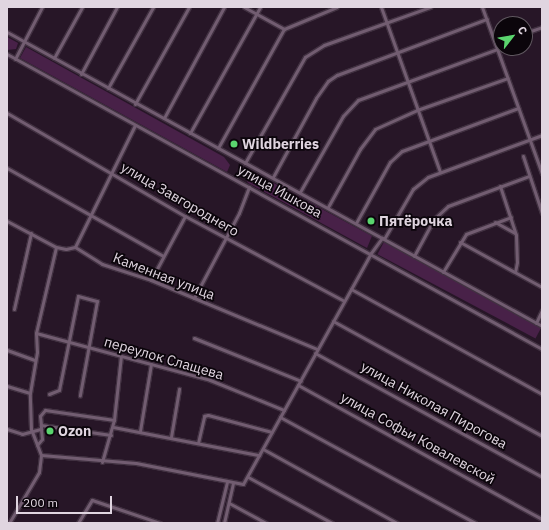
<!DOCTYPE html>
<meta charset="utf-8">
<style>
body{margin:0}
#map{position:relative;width:549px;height:530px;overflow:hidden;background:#271627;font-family:"IBM Plex Sans",sans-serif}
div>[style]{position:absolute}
.green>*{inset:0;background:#482148;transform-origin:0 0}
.roads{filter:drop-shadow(1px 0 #413141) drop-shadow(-1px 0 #413141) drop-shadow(0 1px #413141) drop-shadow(0 -1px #413141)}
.street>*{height:3px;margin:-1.5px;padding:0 1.5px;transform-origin:1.5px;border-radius:1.5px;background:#725d71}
.dots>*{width:11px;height:11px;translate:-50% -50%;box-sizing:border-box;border:2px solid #0b050b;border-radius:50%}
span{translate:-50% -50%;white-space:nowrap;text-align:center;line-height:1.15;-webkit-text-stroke:3.5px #0b050b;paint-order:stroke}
.poi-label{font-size:14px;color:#e0d5e0;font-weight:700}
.left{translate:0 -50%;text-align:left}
.street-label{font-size:14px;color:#e0d5e0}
.frame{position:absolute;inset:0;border:8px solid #e0d5e0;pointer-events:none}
.north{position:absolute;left:493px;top:16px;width:40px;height:40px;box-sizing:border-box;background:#0b050b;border:1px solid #605860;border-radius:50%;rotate:59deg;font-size:11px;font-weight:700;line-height:16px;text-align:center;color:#e0d5e0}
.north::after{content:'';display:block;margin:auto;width:14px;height:18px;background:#5ad56e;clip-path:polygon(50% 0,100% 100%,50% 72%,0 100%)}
.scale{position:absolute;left:16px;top:496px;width:96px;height:18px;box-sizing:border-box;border:2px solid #e0d5e0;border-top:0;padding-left:5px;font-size:12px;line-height:14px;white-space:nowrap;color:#e0d5e0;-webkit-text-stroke:3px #0b050b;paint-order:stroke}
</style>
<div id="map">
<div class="green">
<div style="clip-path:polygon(7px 37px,18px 43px,16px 49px,7px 50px)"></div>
<div style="clip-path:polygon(26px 47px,224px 157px,230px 165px,227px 172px,20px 58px)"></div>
<div style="clip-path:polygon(251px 171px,372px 236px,367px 248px,248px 183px,246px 179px)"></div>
<div style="left:384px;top:242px;width:179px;height:14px;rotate:28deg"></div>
</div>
<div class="roads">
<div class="street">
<div style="left:244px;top:7px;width:46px;rotate:28.8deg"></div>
<div style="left:284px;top:29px;width:57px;rotate:-22.5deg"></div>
<div style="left:381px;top:7px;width:175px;rotate:70.3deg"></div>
<div style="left:482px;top:7px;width:177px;rotate:70.2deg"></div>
<div style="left:7px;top:32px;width:610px;rotate:28.79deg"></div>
<div style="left:525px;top:33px;width:18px;rotate:-19deg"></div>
<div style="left:7px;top:54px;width:611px;rotate:28.87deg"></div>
<div style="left:54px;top:58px;width:58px;rotate:-61.2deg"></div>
<div style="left:15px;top:59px;width:59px;rotate:-62.6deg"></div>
<div style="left:81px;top:74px;width:76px;rotate:-61.8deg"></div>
<div style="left:108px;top:88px;width:93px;rotate:-60.9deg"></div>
<div style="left:135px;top:104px;width:111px;rotate:-60.9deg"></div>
<div style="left:7px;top:113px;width:206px;rotate:30.1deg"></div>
<div style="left:185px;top:216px;width:180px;rotate:28.1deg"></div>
<div style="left:164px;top:118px;width:126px;rotate:-61.6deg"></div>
<div style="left:190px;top:133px;width:144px;rotate:-60.9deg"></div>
<div style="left:218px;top:148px;width:136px;rotate:-61deg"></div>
<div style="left:523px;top:156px;width:60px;rotate:71.6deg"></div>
<div style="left:245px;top:163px;width:122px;rotate:-60.5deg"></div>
<div style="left:305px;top:57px;width:22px;rotate:-32deg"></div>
<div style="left:324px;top:45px;width:113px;rotate:-19.7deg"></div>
<div style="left:7px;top:168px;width:179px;rotate:29.4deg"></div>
<div style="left:273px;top:177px;width:90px;rotate:-61.4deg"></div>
<div style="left:316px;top:98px;width:21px;rotate:-55deg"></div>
<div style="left:328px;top:81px;width:11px;rotate:-34deg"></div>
<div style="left:337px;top:75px;width:160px;rotate:-20.5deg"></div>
<div style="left:500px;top:186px;width:52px;rotate:71.9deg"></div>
<div style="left:516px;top:235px;width:27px;rotate:88deg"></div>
<div style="left:517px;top:262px;width:10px;rotate:101deg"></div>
<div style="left:300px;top:192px;width:87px;rotate:-60.5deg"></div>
<div style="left:343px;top:116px;width:22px;rotate:-47deg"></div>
<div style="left:358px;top:100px;width:148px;rotate:-20.1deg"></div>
<div style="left:497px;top:49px;width:6px;rotate:-51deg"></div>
<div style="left:328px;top:207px;width:66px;rotate:-61.1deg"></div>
<div style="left:360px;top:149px;width:25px;rotate:-53deg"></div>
<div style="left:375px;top:129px;width:46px;rotate:-24.3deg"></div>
<div style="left:417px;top:110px;width:96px;rotate:-19.4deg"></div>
<div style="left:7px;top:221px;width:55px;rotate:28deg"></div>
<div style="left:56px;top:247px;width:10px;rotate:11deg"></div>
<div style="left:66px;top:249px;width:9px;rotate:-13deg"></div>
<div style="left:75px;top:247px;width:32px;rotate:32deg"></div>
<div style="left:102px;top:264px;width:52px;rotate:18.1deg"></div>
<div style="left:151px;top:280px;width:180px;rotate:22.6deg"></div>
<div style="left:495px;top:222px;width:23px;rotate:29deg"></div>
<div style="left:356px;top:223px;width:70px;rotate:-60.9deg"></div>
<div style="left:390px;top:162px;width:16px;rotate:-43deg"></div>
<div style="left:402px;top:151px;width:124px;rotate:-20.3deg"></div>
<div style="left:384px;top:239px;width:58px;rotate:-59.9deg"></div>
<div style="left:413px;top:189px;width:19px;rotate:-39deg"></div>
<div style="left:428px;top:177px;width:121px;rotate:-20.2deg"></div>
<div style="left:460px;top:242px;width:94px;rotate:28.8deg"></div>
<div style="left:75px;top:247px;width:136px;rotate:-63.8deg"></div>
<div style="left:414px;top:256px;width:42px;rotate:-61.6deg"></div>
<div style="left:434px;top:219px;width:19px;rotate:-43deg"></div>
<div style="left:448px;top:206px;width:86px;rotate:-20.3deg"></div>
<div style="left:443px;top:272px;width:44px;rotate:-58.8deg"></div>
<div style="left:466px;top:234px;width:48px;rotate:-20.7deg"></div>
<div style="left:151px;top:280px;width:72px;rotate:-62deg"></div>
<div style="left:351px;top:289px;width:218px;rotate:28.8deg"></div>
<div style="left:194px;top:298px;width:96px;rotate:-62.1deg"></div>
<div style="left:239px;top:213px;width:28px;rotate:-69deg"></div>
<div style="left:14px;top:309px;width:78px;rotate:-77.4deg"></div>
<div style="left:333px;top:321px;width:239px;rotate:28.8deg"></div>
<div style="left:536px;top:323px;width:14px;rotate:-65deg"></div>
<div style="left:36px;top:333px;width:180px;rotate:15.1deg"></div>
<div style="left:210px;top:380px;width:80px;rotate:22.1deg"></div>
<div style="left:194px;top:338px;width:115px;rotate:21.9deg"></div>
<div style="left:7px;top:350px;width:30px;rotate:20deg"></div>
<div style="left:315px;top:353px;width:259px;rotate:28.6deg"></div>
<div style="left:298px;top:385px;width:278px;rotate:28.8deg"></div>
<div style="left:7px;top:386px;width:24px;rotate:17deg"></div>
<div style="left:49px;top:394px;width:11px;rotate:-22deg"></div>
<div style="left:59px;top:390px;width:96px;rotate:-78.6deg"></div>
<div style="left:78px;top:296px;width:20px;rotate:15deg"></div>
<div style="left:97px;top:301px;width:96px;rotate:100.3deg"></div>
<div style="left:280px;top:417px;width:222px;rotate:28.5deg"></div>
<div style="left:113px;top:427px;width:149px;rotate:10.9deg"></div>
<div style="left:7px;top:429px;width:16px;rotate:18deg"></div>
<div style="left:22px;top:434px;width:20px;rotate:-15deg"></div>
<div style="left:41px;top:429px;width:4px;rotate:-90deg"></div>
<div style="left:140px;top:431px;width:68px;rotate:-80.7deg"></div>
<div style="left:111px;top:435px;width:71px;rotate:-171.9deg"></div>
<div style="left:41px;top:425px;width:9px;rotate:-96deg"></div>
<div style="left:40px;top:416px;width:8px;rotate:-50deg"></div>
<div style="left:45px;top:410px;width:70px;rotate:8.2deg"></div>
<div style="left:171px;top:437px;width:49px;rotate:-80.5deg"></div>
<div style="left:198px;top:443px;width:28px;rotate:-77deg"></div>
<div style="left:204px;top:416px;width:4px;rotate:-14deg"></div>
<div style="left:208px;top:415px;width:66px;rotate:14.9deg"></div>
<div style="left:37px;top:445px;width:8px;rotate:-50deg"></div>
<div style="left:42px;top:439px;width:10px;rotate:-96deg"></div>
<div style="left:263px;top:449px;width:153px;rotate:28.9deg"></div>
<div style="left:41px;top:455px;width:95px;rotate:4.8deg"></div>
<div style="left:136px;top:463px;width:109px;rotate:11.1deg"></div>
<div style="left:243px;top:484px;width:264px;rotate:-61deg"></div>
<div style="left:371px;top:253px;width:19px;rotate:-54deg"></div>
<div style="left:102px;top:462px;width:44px;rotate:-74.1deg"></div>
<div style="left:114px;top:420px;width:64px;rotate:-83.8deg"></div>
<div style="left:248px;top:477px;width:96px;rotate:28.7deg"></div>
<div style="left:229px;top:503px;width:42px;rotate:28.4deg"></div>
<div style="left:9px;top:523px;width:59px;rotate:-59.5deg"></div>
<div style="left:39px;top:472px;width:17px;rotate:-83deg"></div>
<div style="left:41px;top:455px;width:28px;rotate:-111deg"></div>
<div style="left:31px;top:429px;width:36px;rotate:-92deg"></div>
<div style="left:30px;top:393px;width:42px;rotate:-80.3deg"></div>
<div style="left:37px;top:352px;width:19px;rotate:-93deg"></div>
<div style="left:36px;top:333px;width:88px;rotate:-76.9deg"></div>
<div style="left:78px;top:523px;width:27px;rotate:-59deg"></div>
<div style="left:92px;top:500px;width:72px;rotate:18.7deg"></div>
<div style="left:217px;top:523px;width:42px;rotate:-76.3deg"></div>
<div style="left:224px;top:523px;width:41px;rotate:-77.3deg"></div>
</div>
</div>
<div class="dots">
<div style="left:234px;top:144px;background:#5ad56e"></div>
<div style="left:371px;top:221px;background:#5ad56e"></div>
<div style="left:50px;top:431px;background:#5ad56e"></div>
</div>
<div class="poi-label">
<span class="left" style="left:242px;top:144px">Wildberries</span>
<span class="left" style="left:379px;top:221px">Пятёрочка</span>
<span class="left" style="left:58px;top:431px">Ozon</span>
</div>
<div class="street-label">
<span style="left:280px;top:191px;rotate:29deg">улица Ишкова</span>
<span style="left:180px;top:199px;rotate:30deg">улица Завгороднего</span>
<span style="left:164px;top:276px;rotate:21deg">Каменная улица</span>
<span style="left:164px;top:358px;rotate:16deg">переулок Слащева</span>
<span style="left:434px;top:405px;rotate:29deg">улица Николая Пирогова</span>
<span style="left:418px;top:438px;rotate:29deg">улица Софьи Ковалевской</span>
</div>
<div class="frame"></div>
<div class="north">С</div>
<div class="scale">200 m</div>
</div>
